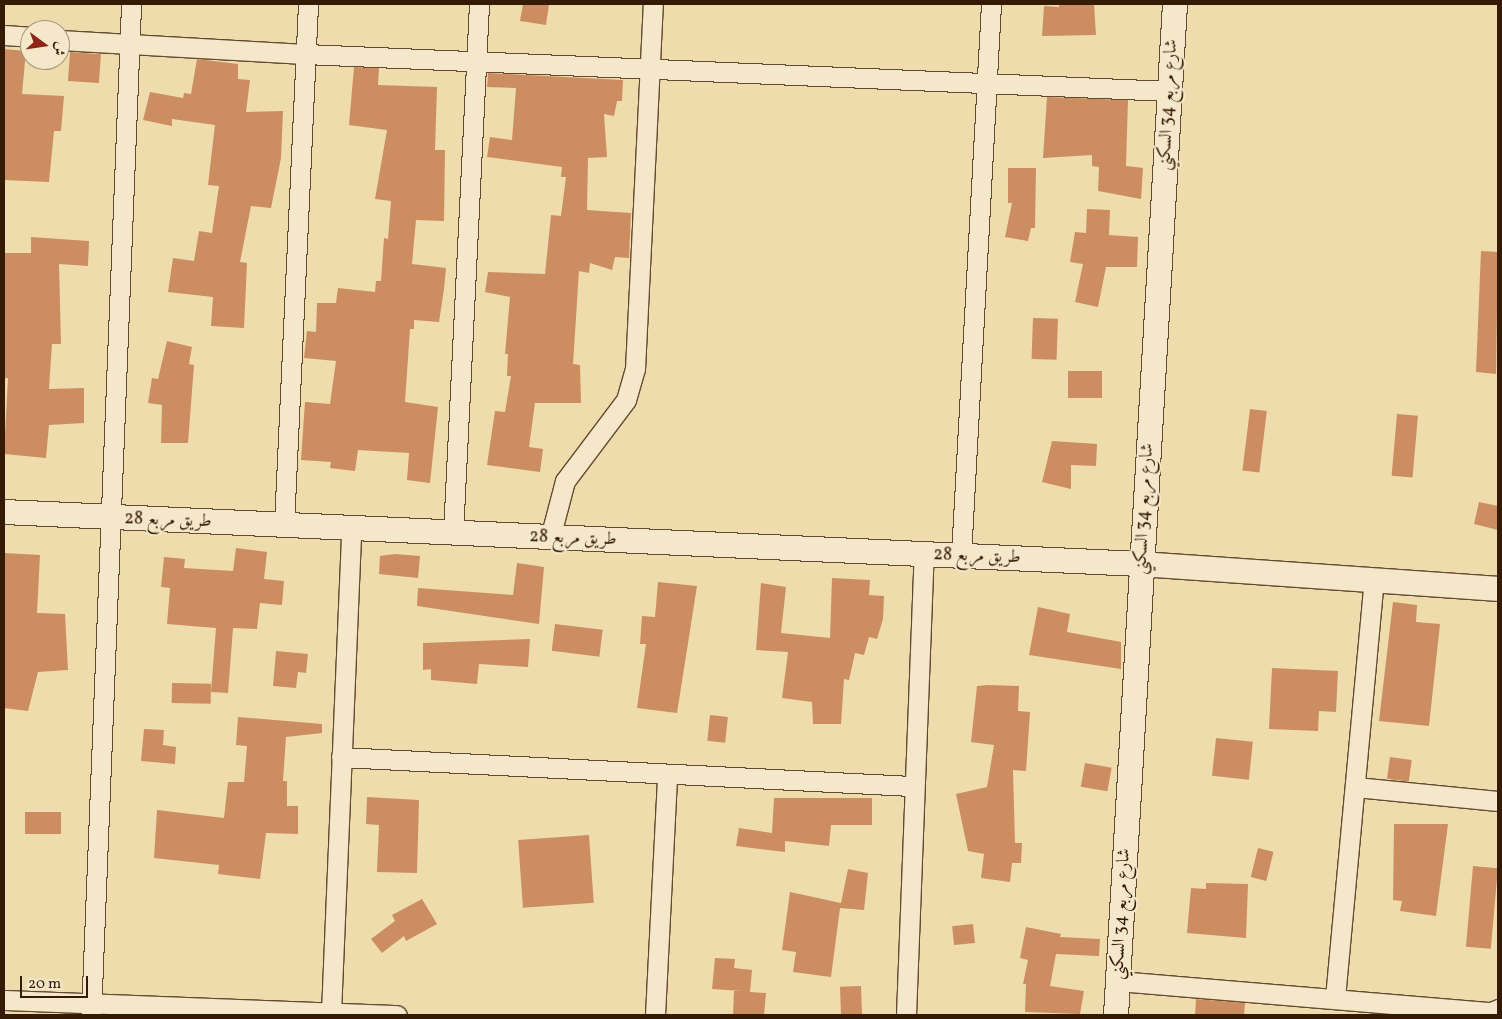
<!DOCTYPE html>
<meta charset="utf-8">
<style>
body{margin:0}
#map{position:relative;width:1502px;height:1019px;overflow:hidden;background:#efdcad;font-family:Vollkorn,Amiri,serif}
div>[style]{position:absolute}
.building>*{inset:0;background:#cc8d60;transform-origin:0 0}
.roads{filter:drop-shadow(1px 0 #644a30) drop-shadow(-1px 0 #644a30) drop-shadow(0 1px #644a30) drop-shadow(0 -1px #644a30)}
.minor>*{height:19px;margin:-9.5px;padding:0 9.5px;transform-origin:9.5px;border-radius:9.5px;background:#f5e8ca}
.tertiary>*{height:24px;margin:-12px;padding:0 12px;transform-origin:12px;border-radius:12px;background:#f5e8ca}
span{translate:-50% -50%;white-space:nowrap;text-align:center;line-height:1.15;-webkit-text-stroke:4px #f5e8ca;paint-order:stroke}
.street-label{font-size:18px;color:#351a06}
.frame{position:absolute;inset:0;border:5px solid #351a06;pointer-events:none}
.north{position:absolute;left:20px;top:20px;width:50px;height:50px;box-sizing:border-box;background:#f5e8ca;border:1px solid #a8967c;border-radius:50%;rotate:104deg;font-size:14px;font-weight:700;line-height:20px;text-align:center;color:#351a06}
.north::after{content:'';display:block;margin:auto;width:18px;height:22px;background:#8f2418;clip-path:polygon(50% 0,100% 100%,50% 72%,0 100%)}
.scale{position:absolute;left:20px;top:976px;width:68px;height:22px;box-sizing:border-box;border:2px solid #351a06;border-top:0;padding-left:6px;font-size:15px;line-height:18px;white-space:nowrap;color:#351a06;-webkit-text-stroke:4px #f5e8ca;paint-order:stroke}
</style>
<div id="map">
<div class="building">
<div style="clip-path:polygon(523px 4px,549px 4px,546px 25px,520px 21px)"></div>
<div style="clip-path:polygon(1059px 4px,1094px 4px,1096px 35px,1042px 36px,1044px 6px,1059px 7px)"></div>
<div style="clip-path:polygon(4px 49px,26px 51px,22px 94px,64px 96px,61px 131px,54px 131px,49px 182px,4px 180px)"></div>
<div style="left:70px;top:52px;width:31px;height:29px;rotate:4deg"></div>
<div style="clip-path:polygon(197px 59px,238px 64px,238px 79px,250px 80px,246px 112px,283px 111px,281px 158px,271px 208px,251px 206px,240px 262px,247px 263px,244px 328px,211px 326px,213px 297px,168px 292px,173px 258px,194px 261px,199px 231px,212px 233px,219px 186px,208px 185px,215px 125px,172px 119px,172px 126px,143px 120px,150px 92px,183px 98px,184px 93px,191px 94px)"></div>
<div style="clip-path:polygon(354px 67px,379px 68px,378px 85px,437px 87px,435px 150px,445px 150px,444px 221px,416px 220px,412px 264px,446px 268px,444px 289px,439px 322px,414px 320px,414px 329px,410px 329px,405px 402px,438px 407px,430px 483px,407px 480px,409px 453px,358px 450px,355px 471px,330px 468px,331px 462px,301px 460px,305px 402px,330px 404px,336px 361px,304px 358px,307px 331px,316px 332px,317px 303px,336px 303px,338px 288px,375px 292px,376px 281px,381px 281px,384px 238px,388px 239px,391px 201px,375px 199px,387px 130px,349px 125px)"></div>
<div style="clip-path:polygon(488px 73px,623px 80px,622px 101px,617px 101px,614px 116px,604px 114px,607px 157px,588px 158px,587px 210px,631px 213px,629px 258px,615px 257px,612px 270px,590px 263px,589px 273px,579px 271px,573px 364px,580px 365px,581px 403px,535px 403px,529px 447px,543px 449px,540px 472px,487px 465px,495px 411px,505px 412px,511px 376px,507px 376px,508px 354px,505px 354px,510px 297px,485px 292px,488px 272px,545px 274px,551px 215px,561px 216px,566px 177px,561px 177px,562px 167px,487px 157px,490px 137px,512px 140px,516px 88px,487px 87px)"></div>
<div style="clip-path:polygon(1047px 97px,1128px 100px,1126px 166px,1143px 168px,1141px 199px,1098px 191px,1099px 167px,1092px 166px,1092px 155px,1043px 158px)"></div>
<div style="clip-path:polygon(1008px 168px,1036px 168px,1035px 228px,1031px 228px,1028px 241px,1005px 237px,1012px 203px,1008px 203px)"></div>
<div style="clip-path:polygon(1087px 209px,1110px 210px,1109px 235px,1138px 237px,1137px 267px,1106px 267px,1098px 307px,1075px 302px,1083px 264px,1070px 262px,1075px 232px,1086px 233px)"></div>
<div style="clip-path:polygon(31px 237px,89px 241px,88px 266px,59px 264px,61px 344px,52px 344px,49px 389px,84px 388px,84px 423px,49px 425px,46px 458px,4px 454px,8px 378px,4px 378px,4px 253px,31px 253px)"></div>
<div style="clip-path:polygon(1481px 251px,1498px 252px,1496px 374px,1476px 372px)"></div>
<div style="left:1033px;top:318px;width:25px;height:41px;rotate:2deg"></div>
<div style="clip-path:polygon(167px 341px,192px 347px,189px 364px,194px 365px,188px 443px,161px 443px,162px 405px,148px 403px,152px 378px,158px 379px)"></div>
<div style="left:1068px;top:371px;width:34px;height:27px"></div>
<div style="left:1250px;top:409px;width:17px;height:62px;rotate:7deg"></div>
<div style="left:1397px;top:414px;width:21px;height:62px;rotate:5deg"></div>
<div style="clip-path:polygon(1052px 441px,1097px 444px,1096px 466px,1071px 465px,1071px 489px,1042px 482px)"></div>
<div style="clip-path:polygon(1479px 502px,1498px 506px,1498px 530px,1474px 524px)"></div>
<div style="clip-path:polygon(236px 548px,267px 552px,264px 579px,284px 581px,282px 605px,260px 603px,257px 629px,233px 628px,228px 693px,211px 692px,216px 628px,167px 624px,170px 588px,161px 587px,164px 557px,185px 559px,184px 568px,233px 571px)"></div>
<div style="clip-path:polygon(4px 553px,40px 555px,37px 613px,65px 614px,68px 670px,38px 672px,28px 711px,4px 708px)"></div>
<div style="clip-path:polygon(395px 554px,420px 556px,418px 578px,379px 574px,380px 556px)"></div>
<div style="clip-path:polygon(517px 563px,544px 567px,539px 624px,417px 606px,418px 588px,513px 595px)"></div>
<div style="clip-path:polygon(832px 578px,870px 580px,869px 595px,884px 596px,883px 619px,877px 639px,869px 637px,864px 655px,855px 653px,849px 680px,844px 679px,841px 724px,813px 724px,812px 702px,782px 698px,788px 652px,756px 650px,761px 583px,786px 587px,781px 633px,830px 638px)"></div>
<div style="clip-path:polygon(658px 582px,697px 586px,677px 713px,637px 708px,646px 644px,640px 644px,642px 616px,655px 617px)"></div>
<div style="clip-path:polygon(1393px 602px,1417px 605px,1416px 622px,1440px 624px,1429px 726px,1379px 721px)"></div>
<div style="clip-path:polygon(1038px 607px,1070px 614px,1067px 632px,1121px 642px,1121px 669px,1029px 655px)"></div>
<div style="left:555px;top:624px;width:48px;height:27px;rotate:7deg"></div>
<div style="clip-path:polygon(530px 639px,528px 667px,479px 664px,477px 684px,431px 680px,431px 669px,423px 670px,423px 643px)"></div>
<div style="clip-path:polygon(276px 651px,308px 654px,306px 673px,298px 672px,296px 688px,273px 686px)"></div>
<div style="clip-path:polygon(1272px 668px,1338px 671px,1336px 712px,1319px 711px,1318px 731px,1269px 729px)"></div>
<div style="left:172px;top:683px;width:39px;height:20px;rotate:1deg"></div>
<div style="clip-path:polygon(988px 685px,1019px 686px,1018px 711px,1030px 712px,1026px 771px,1013px 770px,1015px 843px,1022px 843px,1021px 863px,1012px 863px,1010px 882px,981px 878px,984px 854px,968px 851px,956px 794px,987px 787px,994px 745px,971px 742px,977px 686px)"></div>
<div style="left:710px;top:715px;width:18px;height:26px;rotate:6deg"></div>
<div style="clip-path:polygon(238px 717px,322px 724px,322px 733px,286px 737px,283px 781px,287px 781px,287px 806px,298px 806px,298px 834px,266px 833px,260px 879px,218px 874px,219px 865px,154px 858px,157px 810px,224px 818px,228px 782px,244px 782px,247px 746px,236px 745px)"></div>
<div style="clip-path:polygon(144px 729px,164px 730px,163px 745px,176px 747px,175px 764px,141px 761px)"></div>
<div style="left:1216px;top:738px;width:37px;height:38px;rotate:6deg"></div>
<div style="left:1390px;top:757px;width:22px;height:22px;rotate:8deg"></div>
<div style="left:1085px;top:763px;width:27px;height:24px;rotate:10deg"></div>
<div style="clip-path:polygon(367px 797px,419px 800px,417px 873px,377px 872px,379px 825px,366px 824px)"></div>
<div style="clip-path:polygon(774px 798px,872px 798px,872px 825px,831px 825px,829px 846px,785px 841px,785px 852px,736px 846px,739px 828px,772px 833px)"></div>
<div style="left:61px;top:812px;width:22px;height:36px;rotate:90deg"></div>
<div style="clip-path:polygon(1394px 824px,1448px 824px,1436px 916px,1400px 911px,1402px 901px,1393px 900px)"></div>
<div style="left:589px;top:835px;width:68px;height:71px;rotate:86deg"></div>
<div style="left:1258px;top:848px;width:16px;height:30px;rotate:14deg"></div>
<div style="left:1473px;top:866px;width:25px;height:81px;rotate:5deg"></div>
<div style="clip-path:polygon(848px 869px,868px 873px,864px 910px,840px 908px,831px 977px,793px 972px,796px 952px,782px 950px,790px 892px,841px 903px)"></div>
<div style="clip-path:polygon(1206px 883px,1248px 884px,1246px 938px,1187px 933px,1191px 888px,1206px 889px)"></div>
<div style="clip-path:polygon(422px 899px,437px 924px,406px 941px,404px 936px,382px 953px,371px 939px,395px 921px,392px 915px)"></div>
<div style="left:973px;top:924px;width:19px;height:21px;rotate:84deg"></div>
<div style="clip-path:polygon(1026px 927px,1061px 934px,1060px 937px,1100px 939px,1099px 956px,1056px 954px,1050px 986px,1084px 991px,1080px 1014px,1025px 1012px,1026px 984px,1023px 984px,1028px 960px,1020px 958px)"></div>
<div style="clip-path:polygon(715px 958px,735px 959px,734px 968px,752px 970px,750px 992px,766px 993px,764px 1015px,733px 1015px,734px 991px,742px 991px,712px 989px)"></div>
<div style="left:861px;top:986px;width:29px;height:21px;rotate:88deg"></div>
<div style="clip-path:polygon(1196px 999px,1245px 1003px,1244px 1015px,1195px 1015px)"></div>
</div>
<div class="roads">
<div class="minor">
<div style="left:4px;top:35px;width:26px;rotate:4deg"></div>
<div style="left:60px;top:40px;width:245px;rotate:3.3deg"></div>
<div style="left:305px;top:54px;width:866px;rotate:2.45deg"></div>
<div style="left:284px;top:525px;width:522px;rotate:-87.36deg"></div>
<div style="left:453px;top:534px;width:531px;rotate:-87.19deg"></div>
<div style="left:550px;top:538px;width:59px;rotate:-75.3deg"></div>
<div style="left:565px;top:481px;width:101px;rotate:-53deg"></div>
<div style="left:626px;top:400px;width:32px;rotate:-74deg"></div>
<div style="left:635px;top:369px;width:365px;rotate:-87.2deg"></div>
<div style="left:961px;top:556px;width:553px;rotate:-86.89deg"></div>
<div style="left:341px;top:757px;width:572px;rotate:2.91deg"></div>
<div style="left:1355px;top:787px;width:144px;rotate:5.6deg"></div>
<div style="left:1118px;top:981px;width:374px;rotate:4.8deg"></div>
<div style="left:1491px;top:1012px;width:8px;rotate:-23deg"></div>
<div style="left:1335px;top:998px;width:419px;rotate:-84.7deg"></div>
<div style="left:4px;top:1000px;width:393px;rotate:2.2deg"></div>
<div style="left:331px;top:1013px;width:484px;rotate:-87.6deg"></div>
<div style="left:91px;top:1015px;width:1012px;rotate:-87.73deg"></div>
<div style="left:655px;top:1015px;width:240px;rotate:-87.1deg"></div>
<div style="left:906px;top:1015px;width:460px;rotate:-87.8deg"></div>
</div>
<div class="tertiary">
<div style="left:4px;top:512px;width:1139px;rotate:2.62deg"></div>
<div style="left:1142px;top:564px;width:357px;rotate:4deg"></div>
<div style="left:1116px;top:1015px;width:1013px;rotate:-86.66deg"></div>
</div>
</div>
<div class="street-label">
<span style="left:1169px;top:105px;rotate:-87deg">شارع مربع 34 السكني</span>
<span style="left:1145px;top:509px;rotate:-87deg">شارع مربع 34 السكني</span>
<span style="left:168px;top:521px;rotate:2deg">طريق مربع 28</span>
<span style="left:573px;top:539px;rotate:2deg">طريق مربع 28</span>
<span style="left:977px;top:557px;rotate:2deg">طريق مربع 28</span>
<span style="left:1122px;top:914px;rotate:-87deg">شارع مربع 34 السكني</span>
</div>
<div class="frame"></div>
<div class="north">ش</div>
<div class="scale">20 m</div>
</div>
